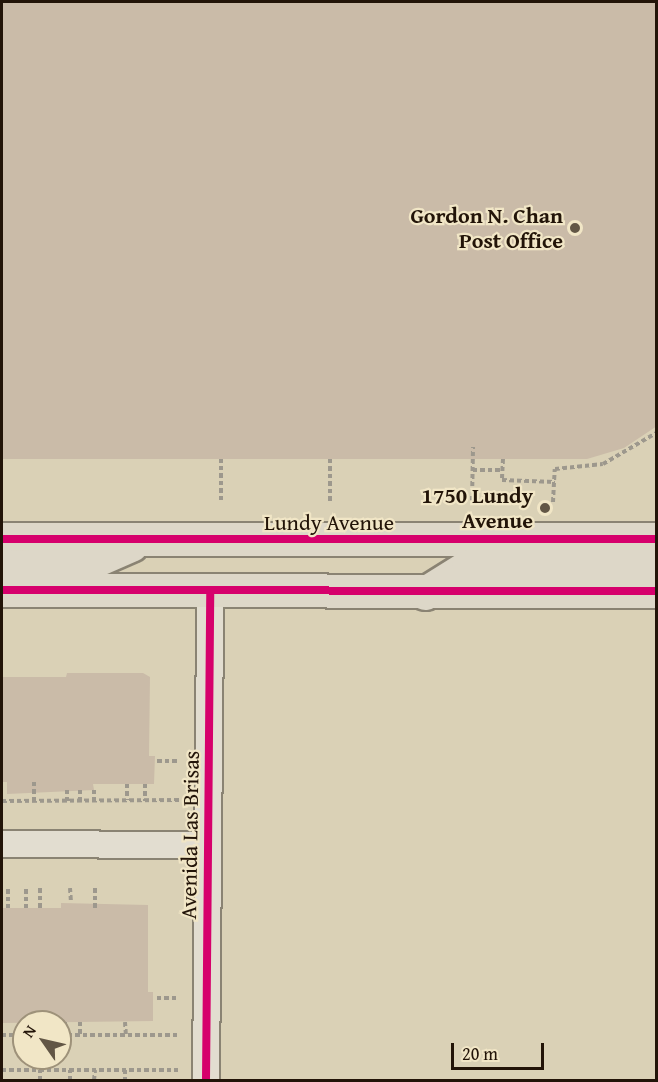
<!DOCTYPE html>
<style>
body{margin:0}
#map{position:relative;width:658px;height:1082px;overflow:hidden;background:#dad1b6;font-family:"Gentium Book Plus",serif}
div>[style]{position:absolute}
.building>*{inset:0;background:#cabba8}
.path>*{height:4px;margin-top:-2px;transform-origin:0;background:repeating-linear-gradient(90deg,#9d988d 0 4.5px,transparent 0 7.5px)}
.roads{filter:drop-shadow(2px 0 #8a8373) drop-shadow(-2px 0 #8a8373) drop-shadow(0 2px #8a8373) drop-shadow(0 -2px #8a8373)}
.street>*{height:26px;margin:-13px;padding:0 13px;transform-origin:13px;border-radius:13px;background:#e2ddd0}
.primary>*{height:33px;margin:-16.5px;padding:0 16.5px;transform-origin:16.5px;border-radius:16.5px;background:#ddd7c8}
.cycleway>*{height:8px;margin:-4px;padding:0 4px;transform-origin:4px;border-radius:4px;background:#d6006c}
.dots>*{width:16px;height:16px;translate:-50% -50%;box-sizing:border-box;border:3px solid #f1e6c6;border-radius:50%}
span{translate:-50% -50%;white-space:nowrap;text-align:center;line-height:1.15;-webkit-text-stroke:4.5px #f1e6c6;paint-order:stroke}
.poi-label{font-size:22px;color:#221408;font-weight:700}
.right{translate:-100% -50%;text-align:right}
.street-label{font-size:22px;color:#221408}
.frame{position:absolute;inset:0;border:3px solid #221408;pointer-events:none}
.north{position:absolute;left:12px;top:1010px;width:60px;height:60px;box-sizing:border-box;background:#f1e6c6;border:2px solid #9e927a;border-radius:50%;rotate:304deg;font-size:16px;font-weight:700;line-height:24px;text-align:center;color:#221408}
.north::after{content:'';display:block;margin:auto;width:21px;height:27px;background:#625645;clip-path:polygon(50% 0,100% 100%,50% 72%,0 100%)}
.scale{position:absolute;left:451px;top:1043px;width:93px;height:27px;box-sizing:border-box;border:3px solid #221408;border-top:0;padding-left:8px;font-size:18px;line-height:21px;white-space:nowrap;color:#221408;-webkit-text-stroke:4px #f1e6c6;paint-order:stroke}
</style>
<div id="map">
<div class="building">
<div style="clip-path:polygon(2px 2px,657px 2px,657px 426px,624px 448px,587px 459px,2px 459px)"></div>
<div style="clip-path:polygon(67px 673px,143px 673px,150px 677px,149px 756px,155px 756px,154px 784px,93px 784px,94px 790px,7px 794px,7px 782px,2px 782px,2px 677px,66px 677px)"></div>
<div style="clip-path:polygon(61px 903px,148px 905px,148px 992px,153px 992px,153px 1021px,3px 1023px,2px 908px,61px 908px)"></div>
</div>
<div class="path">
<div style="left:330px;top:459px;width:42px;rotate:90deg"></div>
<div style="left:503px;top:459px;width:21px;rotate:93deg"></div>
<div style="left:502px;top:480px;width:53px;rotate:2.2deg"></div>
<div style="left:473px;top:470px;width:30px"></div>
<div style="left:221px;top:500px;width:41px;rotate:-90deg"></div>
<div style="left:472px;top:501px;width:54px;rotate:-88.9deg"></div>
<div style="left:553px;top:502px;width:33px;rotate:-87deg"></div>
<div style="left:555px;top:469px;width:48px;rotate:-5.9deg"></div>
<div style="left:603px;top:464px;width:61px;rotate:-30.3deg"></div>
<div style="left:157px;top:761px;width:23px"></div>
<div style="left:127px;top:784px;width:16px;rotate:90deg"></div>
<div style="left:145px;top:784px;width:17px;rotate:90deg"></div>
<div style="left:94px;top:790px;width:10px;rotate:90deg"></div>
<div style="left:2px;top:801px;width:178px;rotate:-0.3deg"></div>
<div style="left:34px;top:801px;width:20px;rotate:-90deg"></div>
<div style="left:67px;top:801px;width:11px;rotate:-90deg"></div>
<div style="left:80px;top:801px;width:11px;rotate:-90deg"></div>
<div style="left:40px;top:888px;width:20px;rotate:90deg"></div>
<div style="left:70px;top:888px;width:15px;rotate:86deg"></div>
<div style="left:8px;top:889px;width:19px;rotate:90deg"></div>
<div style="left:26px;top:889px;width:19px;rotate:90deg"></div>
<div style="left:95px;top:908px;width:20px;rotate:-90deg"></div>
<div style="left:157px;top:998px;width:22px"></div>
<div style="left:65px;top:1022px;width:13px;rotate:90deg"></div>
<div style="left:80px;top:1022px;width:13px;rotate:90deg"></div>
<div style="left:125px;top:1022px;width:13px;rotate:86deg"></div>
<div style="left:2px;top:1035px;width:22px"></div>
<div style="left:60px;top:1035px;width:119px"></div>
<div style="left:2px;top:1070px;width:176px"></div>
<div style="left:125px;top:1070px;width:10px;rotate:90deg"></div>
<div style="left:40px;top:1080px;width:10px;rotate:-90deg"></div>
<div style="left:70px;top:1080px;width:10px;rotate:-90deg"></div>
<div style="left:94px;top:1080px;width:10px;rotate:-84deg"></div>
</div>
<div class="roads">
<div class="street">
<div style="left:2px;top:844px;width:206px;rotate:0.3deg"></div>
<div style="left:206px;top:1080px;width:490px;rotate:-89.5deg"></div>
</div>
<div class="primary">
<div style="left:2px;top:539px;width:654px"></div>
<div style="left:2px;top:567px;width:85px;rotate:-2deg"></div>
<div style="left:87px;top:564px;width:48px;rotate:-23.4deg"></div>
<div style="left:2px;top:590px;width:654px;rotate:0.09deg"></div>
<div style="left:425px;top:593px;width:51px;rotate:-32.1deg"></div>
<div style="left:468px;top:566px;width:188px"></div>
</div>
</div>
<div class="cycleway">
<div style="left:2px;top:539px;width:654px"></div>
<div style="left:2px;top:590px;width:654px;rotate:0.09deg"></div>
<div style="left:206px;top:1080px;width:490px;rotate:-89.5deg"></div>
</div>
<div class="dots">
<div style="left:575px;top:228px;background:#625645"></div>
<div style="left:545px;top:508px;background:#625645"></div>
</div>
<div class="poi-label">
<span class="right" style="left:563px;top:228px">Gordon N. Chan<br>Post Office</span>
<span class="right" style="left:533px;top:508px">1750 Lundy<br>Avenue</span>
</div>
<div class="street-label">
<span style="left:329px;top:523px">Lundy Avenue</span>
<span style="left:190px;top:835px;rotate:-89deg">Avenida Las Brisas</span>
</div>
<div class="frame"></div>
<div class="north">N</div>
<div class="scale">20 m</div>
</div>
